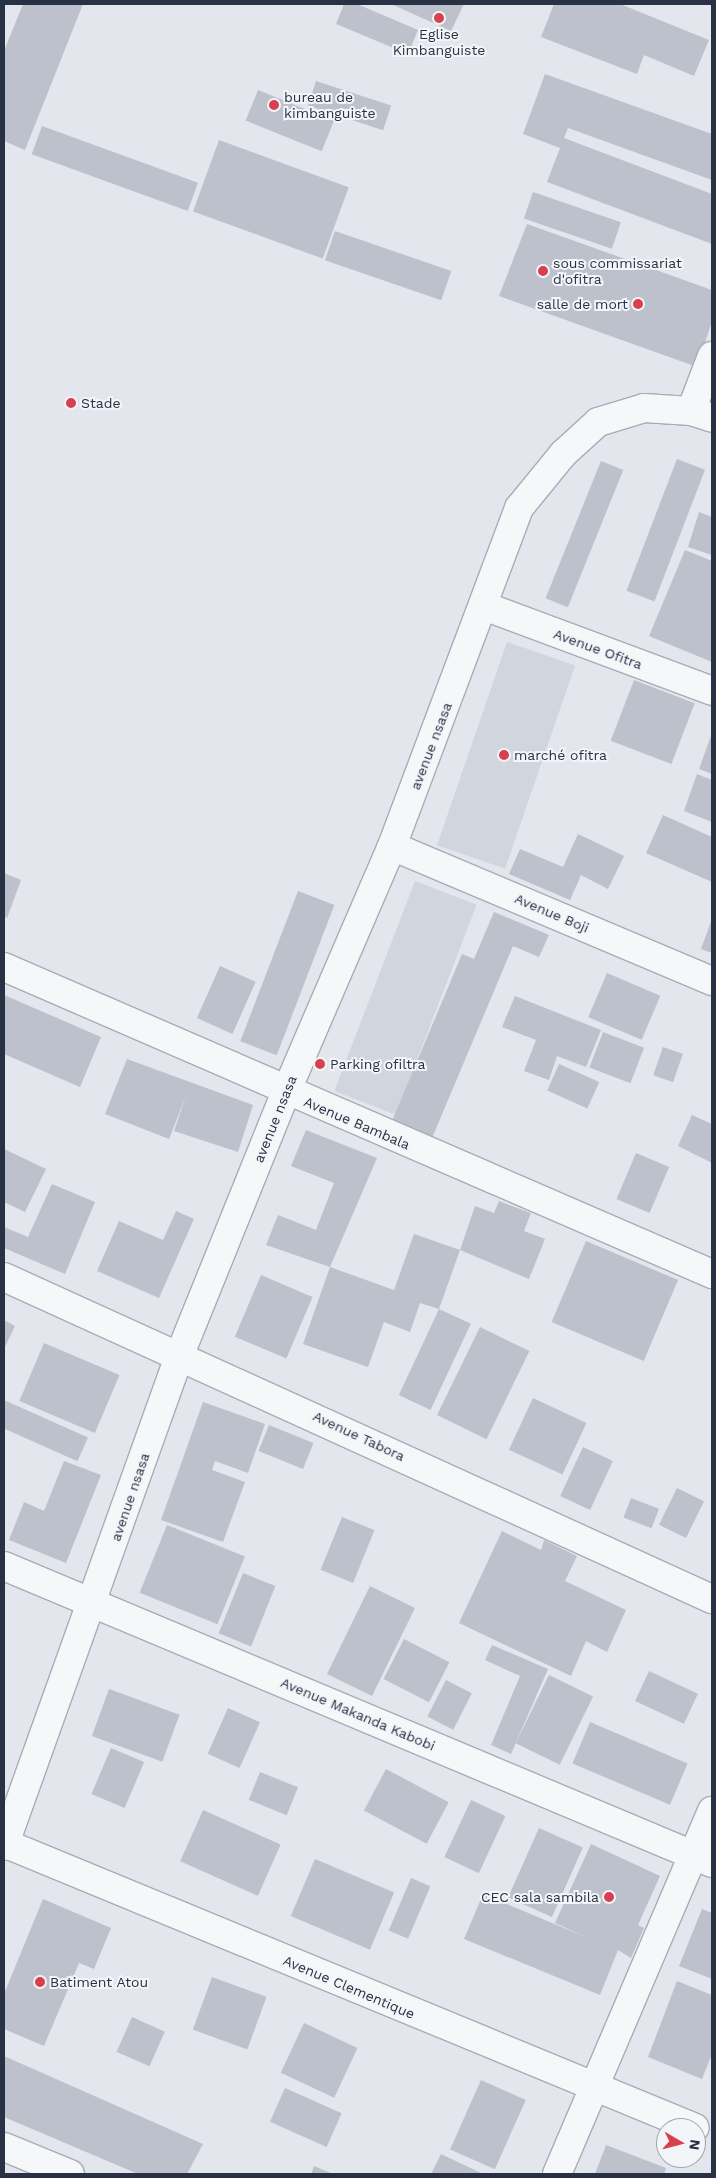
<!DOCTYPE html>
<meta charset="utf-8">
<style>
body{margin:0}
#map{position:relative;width:716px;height:2178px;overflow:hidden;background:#e3e6ec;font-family:"Work Sans",sans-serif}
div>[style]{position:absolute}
.built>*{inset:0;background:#d0d5de;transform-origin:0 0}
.building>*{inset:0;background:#bcc1cc;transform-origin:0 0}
.roads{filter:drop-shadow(1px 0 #a7acb7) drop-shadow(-1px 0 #a7acb7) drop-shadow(0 1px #a7acb7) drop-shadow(0 -1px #a7acb7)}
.minor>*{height:28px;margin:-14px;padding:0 14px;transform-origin:14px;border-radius:14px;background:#f6f7f9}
.dots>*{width:14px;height:14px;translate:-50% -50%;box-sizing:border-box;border:2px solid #f3f5f9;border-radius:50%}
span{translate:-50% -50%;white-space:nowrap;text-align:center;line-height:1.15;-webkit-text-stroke:4px #f3f5f9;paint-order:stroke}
.poi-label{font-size:14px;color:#293245}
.left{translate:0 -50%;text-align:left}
.right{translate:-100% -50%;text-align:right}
.street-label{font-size:14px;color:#293245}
.frame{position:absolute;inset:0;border:5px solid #293245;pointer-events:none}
.north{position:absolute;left:656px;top:2118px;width:50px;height:50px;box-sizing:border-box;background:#f3f5f9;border:1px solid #a2a7b1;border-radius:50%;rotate:98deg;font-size:14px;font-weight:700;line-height:20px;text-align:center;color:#293245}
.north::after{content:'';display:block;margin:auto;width:18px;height:22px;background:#d84050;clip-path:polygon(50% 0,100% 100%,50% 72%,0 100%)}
</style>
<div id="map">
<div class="built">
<div style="left:507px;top:642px;width:72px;height:215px;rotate:19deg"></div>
<div style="left:415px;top:881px;width:66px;height:225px;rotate:21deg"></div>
</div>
<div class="building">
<div style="clip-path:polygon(23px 4px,83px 4px,25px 150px,4px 141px,4px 51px)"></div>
<div style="clip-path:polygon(344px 4px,357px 4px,418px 30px,408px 54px,336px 24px)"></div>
<div style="clip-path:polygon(391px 4px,464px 4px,451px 31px)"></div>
<div style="clip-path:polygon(554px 4px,620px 4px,709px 40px,694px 76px,644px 55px,637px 74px,541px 37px)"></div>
<div style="clip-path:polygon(545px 74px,712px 134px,712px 180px,568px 128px,564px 138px,712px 194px,712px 244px,547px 182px,560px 148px,523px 134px)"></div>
<div style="left:316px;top:81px;width:79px;height:26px;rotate:18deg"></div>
<div style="left:258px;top:90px;width:82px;height:33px;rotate:22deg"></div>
<div style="left:42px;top:126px;width:166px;height:30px;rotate:20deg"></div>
<div style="left:219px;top:140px;width:138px;height:76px;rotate:20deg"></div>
<div style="left:533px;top:192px;width:93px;height:28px;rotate:19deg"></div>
<div style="clip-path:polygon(527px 224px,712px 290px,712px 321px,697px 367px,499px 296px)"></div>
<div style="left:335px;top:231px;width:123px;height:31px;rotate:19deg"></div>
<div style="left:677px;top:459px;width:30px;height:141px;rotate:21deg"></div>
<div style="left:601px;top:461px;width:24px;height:148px;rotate:22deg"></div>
<div style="clip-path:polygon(699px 512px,712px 517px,712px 555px,688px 547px)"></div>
<div style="clip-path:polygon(685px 550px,712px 561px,712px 662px,649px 636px)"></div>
<div style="left:634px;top:680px;width:65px;height:65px;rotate:21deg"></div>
<div style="clip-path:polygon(712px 733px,712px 774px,699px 769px)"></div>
<div style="clip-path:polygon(697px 774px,712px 780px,712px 822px,684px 811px)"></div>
<div style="clip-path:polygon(663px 815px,712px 837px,712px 882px,646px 853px)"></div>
<div style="clip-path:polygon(578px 834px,624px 856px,608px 889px,581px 875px,570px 900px,509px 874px,520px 849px,563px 867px)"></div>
<div style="clip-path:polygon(4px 873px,21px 880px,7px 918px,4px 916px)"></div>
<div style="left:298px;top:891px;width:39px;height:161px;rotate:21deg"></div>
<div style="clip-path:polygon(494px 912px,549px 935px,539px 957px,513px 946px,432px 1138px,392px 1121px,462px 954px,474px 959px)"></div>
<div style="clip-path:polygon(712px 919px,712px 953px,701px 949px)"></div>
<div style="left:220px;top:966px;width:39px;height:57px;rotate:24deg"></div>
<div style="left:607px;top:973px;width:58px;height:48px;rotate:23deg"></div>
<div style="clip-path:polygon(4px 995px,101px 1037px,80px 1087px,4px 1054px)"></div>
<div style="clip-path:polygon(515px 996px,601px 1030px,586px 1067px,557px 1056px,549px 1080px,524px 1071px,536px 1040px,502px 1027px)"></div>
<div style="left:603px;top:1032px;width:44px;height:38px;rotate:21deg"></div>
<div style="left:663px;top:1047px;width:21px;height:30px;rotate:19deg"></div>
<div style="clip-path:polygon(127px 1059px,253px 1105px,238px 1152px,174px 1131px,186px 1096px,169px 1139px,105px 1114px)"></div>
<div style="left:559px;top:1064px;width:44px;height:29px;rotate:24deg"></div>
<div style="clip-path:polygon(692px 1115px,712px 1124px,712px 1163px,678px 1146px)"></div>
<div style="clip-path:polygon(306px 1130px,377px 1158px,330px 1267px,266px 1245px,278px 1215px,316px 1230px,334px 1183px,291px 1166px)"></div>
<div style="clip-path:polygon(4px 1149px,46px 1169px,25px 1212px,4px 1202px)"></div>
<div style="left:636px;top:1153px;width:36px;height:50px;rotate:23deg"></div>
<div style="clip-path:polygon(52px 1184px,95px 1202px,65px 1274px,4px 1248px,4px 1227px,28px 1237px)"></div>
<div style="clip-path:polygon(499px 1201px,531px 1213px,524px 1231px,545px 1239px,529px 1279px,460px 1250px,439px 1309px,420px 1303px,410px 1332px,384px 1322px,368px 1367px,303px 1344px,330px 1267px,394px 1290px,414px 1234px,460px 1250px,475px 1206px,494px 1213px)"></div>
<div style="clip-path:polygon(176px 1211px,194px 1219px,159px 1298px,97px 1271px,119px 1221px,163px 1240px)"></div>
<div style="left:586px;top:1241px;width:100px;height:88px;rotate:23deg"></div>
<div style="left:261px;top:1275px;width:56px;height:67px;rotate:23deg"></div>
<div style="left:439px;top:1309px;width:35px;height:95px;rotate:25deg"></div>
<div style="clip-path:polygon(4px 1320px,15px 1326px,4px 1349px)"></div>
<div style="left:480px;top:1327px;width:55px;height:98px;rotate:26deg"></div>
<div style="left:44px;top:1343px;width:82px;height:63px;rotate:23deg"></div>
<div style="left:533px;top:1398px;width:59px;height:57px;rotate:25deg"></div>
<div style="left:4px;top:1400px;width:92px;height:26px;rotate:24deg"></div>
<div style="clip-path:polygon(203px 1402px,265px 1424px,248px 1473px,215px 1461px,212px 1470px,245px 1482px,223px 1542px,161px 1520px)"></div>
<div style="left:269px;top:1425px;width:48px;height:28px;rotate:22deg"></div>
<div style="left:583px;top:1447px;width:33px;height:54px;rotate:25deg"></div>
<div style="clip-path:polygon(64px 1461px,101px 1475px,66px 1563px,9px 1540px,24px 1502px,44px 1511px)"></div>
<div style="left:677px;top:1488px;width:30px;height:41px;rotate:26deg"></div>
<div style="left:631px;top:1498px;width:30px;height:21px;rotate:21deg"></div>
<div style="left:342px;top:1517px;width:35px;height:57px;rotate:22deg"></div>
<div style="left:167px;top:1525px;width:84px;height:73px;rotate:22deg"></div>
<div style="clip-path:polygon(502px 1531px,541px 1550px,544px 1540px,577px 1556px,565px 1581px,626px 1610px,607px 1652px,586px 1641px,571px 1676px,459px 1623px)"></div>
<div style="left:243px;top:1573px;width:35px;height:65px;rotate:22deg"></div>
<div style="left:370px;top:1586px;width:50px;height:98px;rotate:26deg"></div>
<div style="left:404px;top:1639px;width:51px;height:45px;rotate:27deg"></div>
<div style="clip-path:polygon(492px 1645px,548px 1669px,511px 1754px,491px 1745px,520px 1676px,485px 1660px)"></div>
<div style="left:649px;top:1671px;width:54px;height:33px;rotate:25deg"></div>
<div style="left:549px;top:1675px;width:49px;height:76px;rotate:26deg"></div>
<div style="left:446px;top:1680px;width:29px;height:41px;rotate:27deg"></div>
<div style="left:109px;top:1689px;width:75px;height:50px;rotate:20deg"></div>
<div style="left:228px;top:1708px;width:35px;height:50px;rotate:24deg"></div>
<div style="left:590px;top:1722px;width:106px;height:45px;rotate:23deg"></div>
<div style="left:111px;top:1748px;width:36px;height:50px;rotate:23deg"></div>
<div style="left:386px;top:1769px;width:71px;height:47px;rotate:28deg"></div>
<div style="left:260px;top:1772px;width:41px;height:30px;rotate:22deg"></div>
<div style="left:471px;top:1800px;width:38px;height:63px;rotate:25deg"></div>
<div style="left:203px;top:1810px;width:85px;height:56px;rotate:24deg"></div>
<div style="left:539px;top:1828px;width:48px;height:76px;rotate:24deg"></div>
<div style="clip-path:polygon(591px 1844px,660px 1876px,638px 1925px,644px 1928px,631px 1958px,618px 1950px,600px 1995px,464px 1939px,483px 1894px,588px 1938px,555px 1923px)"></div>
<div style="left:315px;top:1859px;width:86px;height:62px;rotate:23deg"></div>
<div style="left:411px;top:1878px;width:21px;height:57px;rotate:23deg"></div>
<div style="clip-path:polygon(43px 1899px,111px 1928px,94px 1969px,79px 1963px,44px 2046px,4px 2029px,4px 1994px)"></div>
<div style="clip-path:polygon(702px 1909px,712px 1913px,712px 1979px,679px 1966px)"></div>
<div style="left:212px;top:1977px;width:58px;height:56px;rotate:20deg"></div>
<div style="clip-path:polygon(677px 1981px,712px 1995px,712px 2054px,702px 2079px,648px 2057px)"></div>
<div style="left:132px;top:2017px;width:36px;height:38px;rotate:24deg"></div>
<div style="left:304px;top:2023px;width:59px;height:55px;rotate:25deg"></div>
<div style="clip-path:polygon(4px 2056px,203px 2144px,187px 2174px,138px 2174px,4px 2117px)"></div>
<div style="left:481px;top:2080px;width:49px;height:76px;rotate:24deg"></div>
<div style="left:285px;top:2088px;width:62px;height:37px;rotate:24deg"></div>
<div style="clip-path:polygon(606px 2145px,666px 2168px,664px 2174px,595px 2174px)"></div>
<div style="clip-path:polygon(441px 2154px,483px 2174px,431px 2174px)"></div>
<div style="clip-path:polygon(314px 2166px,333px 2174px,311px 2174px)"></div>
</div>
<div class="roads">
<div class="minor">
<div style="left:691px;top:411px;width:59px;rotate:-69.1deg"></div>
<div style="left:484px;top:606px;width:243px;rotate:20.4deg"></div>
<div style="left:392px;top:846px;width:347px;rotate:22.9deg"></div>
<div style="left:4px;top:967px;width:772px;rotate:23.44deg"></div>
<div style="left:4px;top:1277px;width:778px;rotate:24.46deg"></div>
<div style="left:4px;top:1566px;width:768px;rotate:22.76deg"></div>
<div style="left:4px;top:1843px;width:747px;rotate:22.41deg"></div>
<div style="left:4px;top:1846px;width:523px;rotate:-70.32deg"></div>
<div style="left:180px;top:1354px;width:283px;rotate:-68deg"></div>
<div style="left:286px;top:1092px;width:268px;rotate:-66.7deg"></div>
<div style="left:392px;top:846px;width:361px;rotate:-69.4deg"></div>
<div style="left:519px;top:508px;width:70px;rotate:-50.8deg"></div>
<div style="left:563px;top:454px;width:47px;rotate:-42.4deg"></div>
<div style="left:598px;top:422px;width:48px;rotate:-16.9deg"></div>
<div style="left:644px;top:408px;width:47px;rotate:3.7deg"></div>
<div style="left:691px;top:411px;width:22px;rotate:18deg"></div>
<div style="left:4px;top:2147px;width:71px;rotate:22.2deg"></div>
<div style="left:557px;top:2174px;width:395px;rotate:-66.9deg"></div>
</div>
</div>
<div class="dots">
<div style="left:439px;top:18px;background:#d84050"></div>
<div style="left:274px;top:105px;background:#d84050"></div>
<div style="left:543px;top:271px;background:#d84050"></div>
<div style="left:638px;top:304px;background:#d84050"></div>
<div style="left:71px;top:403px;background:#d84050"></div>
<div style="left:504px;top:755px;background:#d84050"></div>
<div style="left:320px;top:1064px;background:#d84050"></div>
<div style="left:609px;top:1897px;background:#d84050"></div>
<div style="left:40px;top:1982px;background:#d84050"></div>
</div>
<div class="poi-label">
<span style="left:439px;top:42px">Eglise<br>Kimbanguiste</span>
<span class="left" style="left:284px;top:105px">bureau de<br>kimbanguiste</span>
<span class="left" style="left:553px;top:271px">sous commissariat<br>d'ofitra</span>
<span class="right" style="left:628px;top:304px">salle de mort</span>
<span class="left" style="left:81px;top:403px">Stade</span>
<span class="left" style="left:514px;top:755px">marché ofitra</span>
<span class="left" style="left:330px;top:1064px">Parking ofiltra</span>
<span class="right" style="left:599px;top:1897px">CEC sala sambila</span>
<span class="left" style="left:50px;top:1982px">Batiment Atou</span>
</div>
<div class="street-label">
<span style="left:598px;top:649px;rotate:20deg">Avenue Ofitra</span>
<span style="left:431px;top:746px;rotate:-69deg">avenue nsasa</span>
<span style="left:552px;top:913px;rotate:23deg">Avenue Boji</span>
<span style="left:275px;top:1119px;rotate:-68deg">avenue nsasa</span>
<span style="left:357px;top:1123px;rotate:23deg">Avenue Bambala</span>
<span style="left:359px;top:1436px;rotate:25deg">Avenue Tabora</span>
<span style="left:130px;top:1497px;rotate:-71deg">avenue nsasa</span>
<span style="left:358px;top:1714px;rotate:23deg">Avenue Makanda Kabobi</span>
<span style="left:349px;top:1987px;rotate:23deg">Avenue Clementique</span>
</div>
<div class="frame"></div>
<div class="north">N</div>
</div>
